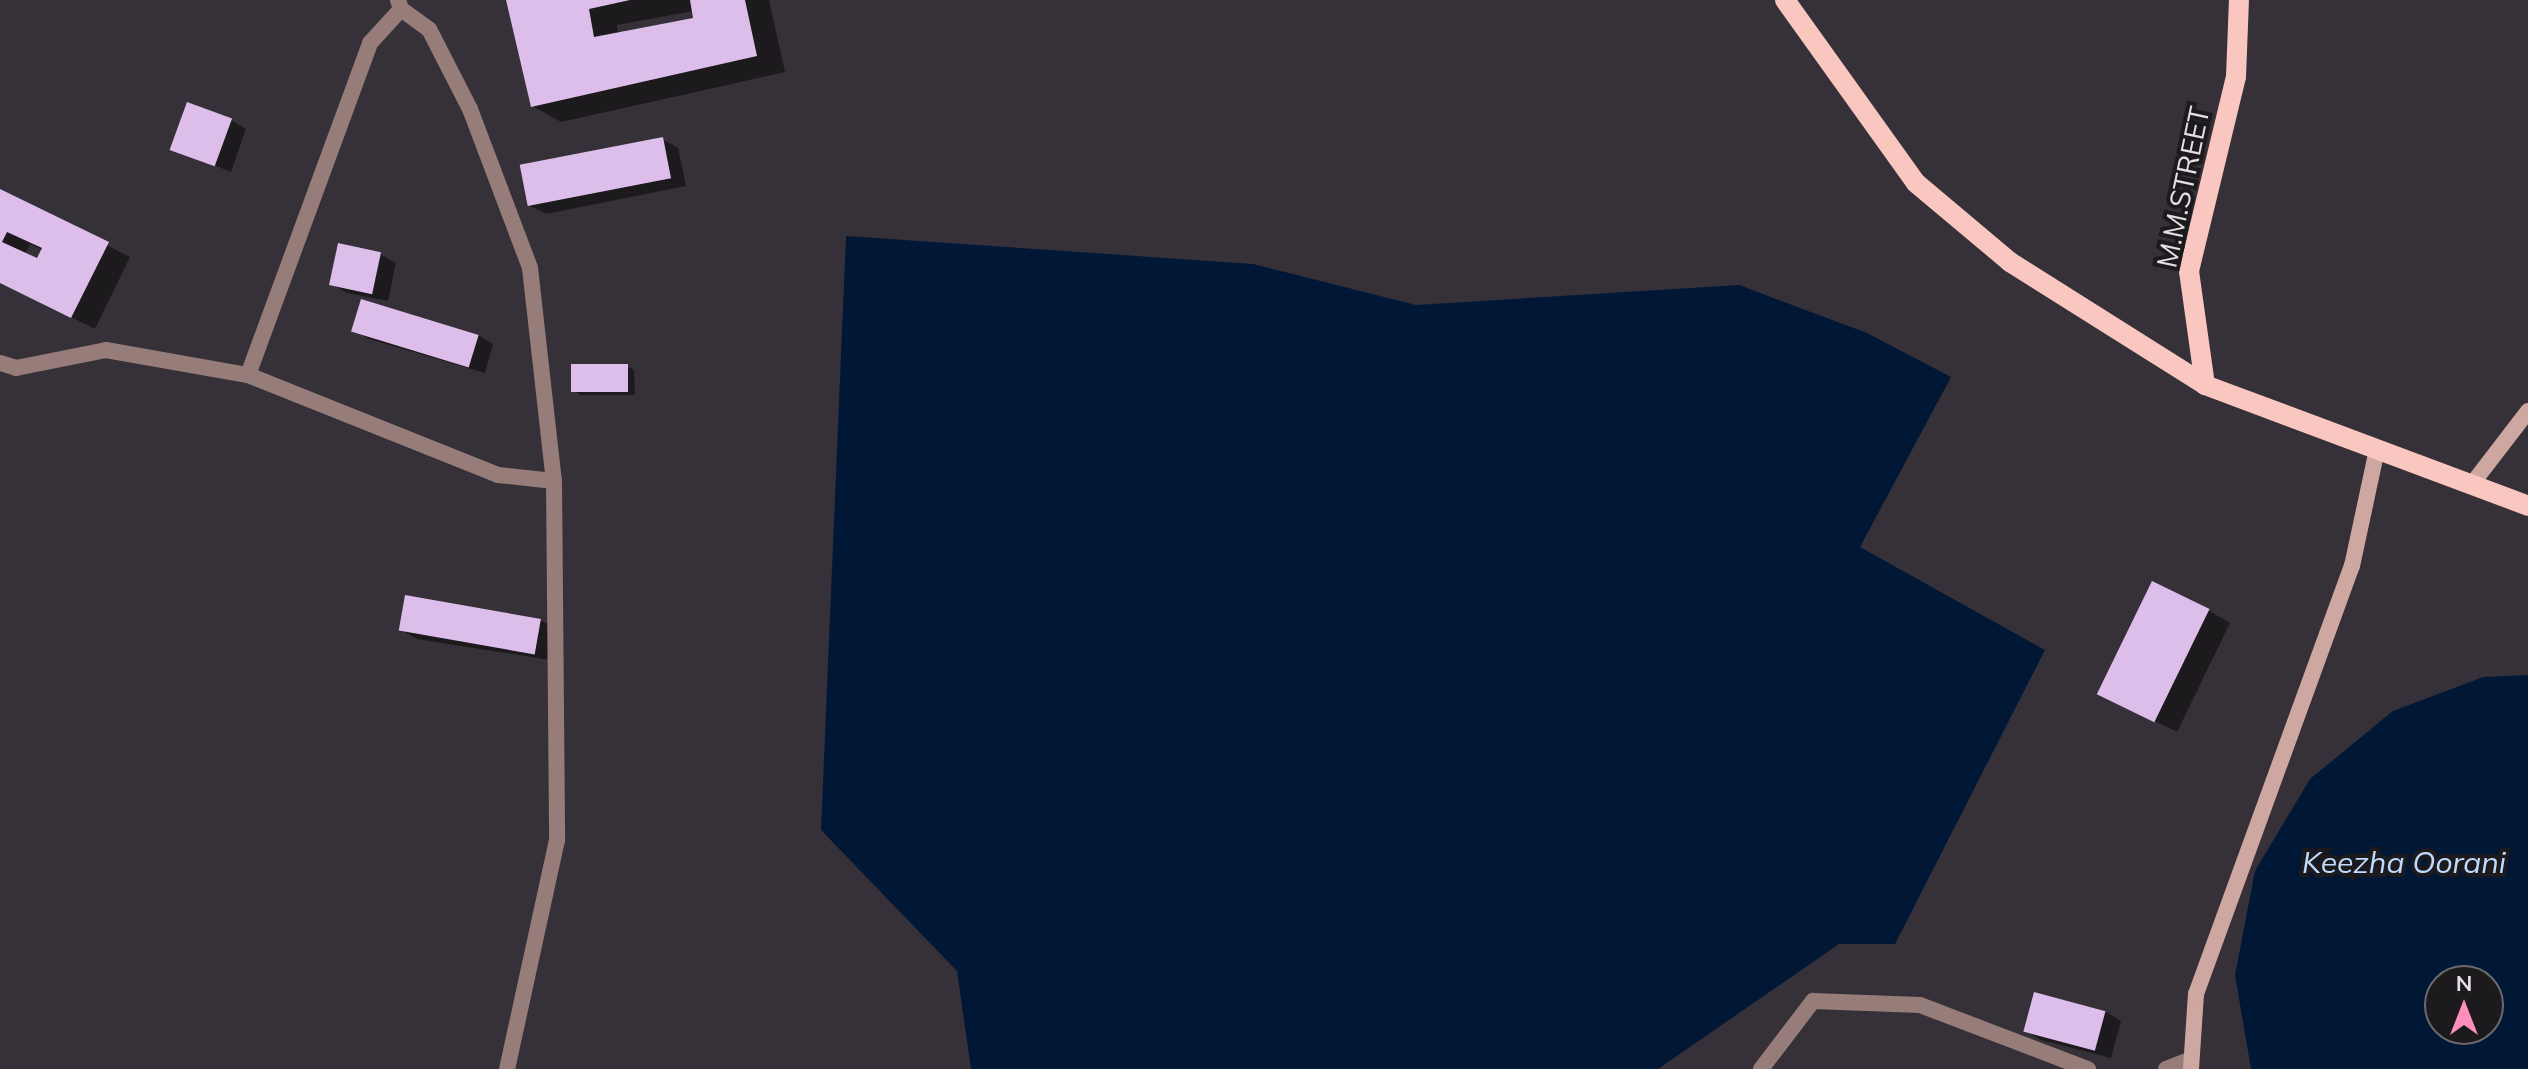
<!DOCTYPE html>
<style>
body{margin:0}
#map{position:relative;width:2528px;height:1069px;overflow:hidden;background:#363138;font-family:Mulish,sans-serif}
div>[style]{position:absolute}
.water>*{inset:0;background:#001736}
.shadow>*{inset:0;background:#0007}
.building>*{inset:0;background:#ddbeea;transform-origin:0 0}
.street>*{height:16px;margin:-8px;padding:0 8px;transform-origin:8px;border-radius:8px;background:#967d7a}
.secondary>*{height:16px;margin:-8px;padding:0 8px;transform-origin:8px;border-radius:8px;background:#cea7a1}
.primary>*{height:20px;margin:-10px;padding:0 10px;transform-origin:10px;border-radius:10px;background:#f9c7c0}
span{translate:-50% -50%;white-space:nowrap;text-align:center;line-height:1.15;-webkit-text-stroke:8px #1c1a1d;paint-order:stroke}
.street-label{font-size:28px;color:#e3dfe4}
.water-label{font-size:30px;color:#bedaff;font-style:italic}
.north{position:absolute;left:2424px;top:965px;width:80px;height:80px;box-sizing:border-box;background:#1c1a1d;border:2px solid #6c696d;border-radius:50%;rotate:0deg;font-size:22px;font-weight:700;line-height:32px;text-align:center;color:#e3dfe4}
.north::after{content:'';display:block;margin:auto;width:28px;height:36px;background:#fe8ebc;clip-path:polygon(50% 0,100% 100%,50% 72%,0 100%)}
</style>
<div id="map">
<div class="water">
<div style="clip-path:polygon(846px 236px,1253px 264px,1416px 305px,1739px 285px,1867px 333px,1951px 377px,1860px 547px,2045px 650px,1895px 944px,1839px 944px,1658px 1069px,971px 1069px,957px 971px,821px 830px)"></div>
<div style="clip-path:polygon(evenodd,2528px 675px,2528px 1069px,2251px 1069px,2235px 975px,2255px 871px,2310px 779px,2393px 711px,2483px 677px,2528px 675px,2488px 981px,2488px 1029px,2440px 1029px,2440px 981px,2488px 981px)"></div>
</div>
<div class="shadow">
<div style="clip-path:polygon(evenodd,508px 0,769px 0,785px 72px,561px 122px,532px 106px,508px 0,694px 11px,696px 20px,618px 34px,617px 25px,694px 11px)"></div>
<div style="clip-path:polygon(231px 120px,246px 129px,231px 172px,173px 149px)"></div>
<div style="clip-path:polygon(662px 139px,678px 148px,686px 186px,546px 214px,530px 206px)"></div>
<div style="clip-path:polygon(evenodd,0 191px,130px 257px,95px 329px,0 282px,0 191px,30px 244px,43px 250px,38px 260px,25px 254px,30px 244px)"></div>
<div style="clip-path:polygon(380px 254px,396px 263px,388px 301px,347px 293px,332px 284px)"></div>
<div style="clip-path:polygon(354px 330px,478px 335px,493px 344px,485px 373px,369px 339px)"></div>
<div style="clip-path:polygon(627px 366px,634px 370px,635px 395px,581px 395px,574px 391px)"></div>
<div style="clip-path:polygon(2208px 610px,2230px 623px,2177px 732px,2099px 693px)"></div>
<div style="clip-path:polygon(540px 620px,556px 629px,550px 660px,417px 639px,401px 630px)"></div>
<div style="clip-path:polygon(2106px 1012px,2121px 1021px,2111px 1058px,2041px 1040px,2026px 1031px)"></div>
</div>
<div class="building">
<div style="clip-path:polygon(506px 0,630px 0,589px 9px,594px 37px,693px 18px,690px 0,745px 0,757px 56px,531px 107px)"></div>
<div style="left:187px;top:102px;width:48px;height:51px;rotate:20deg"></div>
<div style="left:663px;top:137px;width:42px;height:146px;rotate:79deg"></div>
<div style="clip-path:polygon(evenodd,0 189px,109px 242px,71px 318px,0 283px,0 189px,7px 232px,42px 248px,37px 258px,2px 242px,7px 232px)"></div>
<div style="left:338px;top:243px;width:44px;height:43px;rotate:12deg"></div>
<div style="left:361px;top:299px;width:123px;height:34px;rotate:17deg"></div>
<div style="left:628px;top:364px;width:28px;height:57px;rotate:90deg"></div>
<div style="left:2152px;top:581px;width:64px;height:126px;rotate:26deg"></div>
<div style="left:405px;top:595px;width:138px;height:36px;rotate:10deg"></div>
<div style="left:2034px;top:992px;width:74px;height:41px;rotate:15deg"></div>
</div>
<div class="street">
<div style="left:398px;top:0;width:9px;rotate:72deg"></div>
<div style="left:401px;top:9px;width:34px;rotate:36deg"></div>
<div style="left:429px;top:29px;width:90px;rotate:62.9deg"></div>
<div style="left:470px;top:109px;width:170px;rotate:69.3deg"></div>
<div style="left:530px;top:268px;width:214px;rotate:83.6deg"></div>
<div style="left:554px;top:481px;width:359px;rotate:89.5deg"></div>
<div style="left:557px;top:840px;width:234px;rotate:102.3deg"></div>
<div style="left:0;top:363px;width:17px;rotate:17deg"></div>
<div style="left:16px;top:368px;width:92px;rotate:-11.3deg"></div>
<div style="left:106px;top:350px;width:144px;rotate:10deg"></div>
<div style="left:248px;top:375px;width:269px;rotate:21.8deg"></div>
<div style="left:498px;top:475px;width:56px;rotate:6.1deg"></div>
<div style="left:248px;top:375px;width:354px;rotate:-69.8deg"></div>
<div style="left:370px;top:43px;width:46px;rotate:-47.6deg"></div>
<div style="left:1761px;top:1069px;width:86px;rotate:-52.6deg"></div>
<div style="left:1813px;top:1001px;width:107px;rotate:2.1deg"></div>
<div style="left:1920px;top:1005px;width:180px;rotate:20.9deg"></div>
<div style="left:2166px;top:1069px;width:25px;rotate:-21deg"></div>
</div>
<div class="secondary">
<div style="left:2472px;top:484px;width:92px;rotate:-52.5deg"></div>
<div style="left:2191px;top:1069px;width:75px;rotate:-86.2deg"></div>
<div style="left:2196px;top:994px;width:456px;rotate:-70deg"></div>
<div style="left:2352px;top:566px;width:120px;rotate:-77.9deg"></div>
</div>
<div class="primary">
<div style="left:1785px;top:0;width:225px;rotate:54.4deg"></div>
<div style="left:1916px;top:183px;width:123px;rotate:40deg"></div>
<div style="left:2010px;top:262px;width:231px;rotate:32.2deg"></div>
<div style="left:2205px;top:385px;width:345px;rotate:20.5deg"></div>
<div style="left:2205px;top:385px;width:115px;rotate:-98deg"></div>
<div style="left:2189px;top:271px;width:200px;rotate:-76.4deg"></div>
<div style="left:2236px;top:77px;width:77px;rotate:-87.8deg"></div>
</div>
<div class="street-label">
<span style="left:2183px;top:187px;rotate:-78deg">M.M.STREET</span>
</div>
<div class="water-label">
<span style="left:2404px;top:862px">Keezha Oorani</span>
</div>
<div class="north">N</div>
</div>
